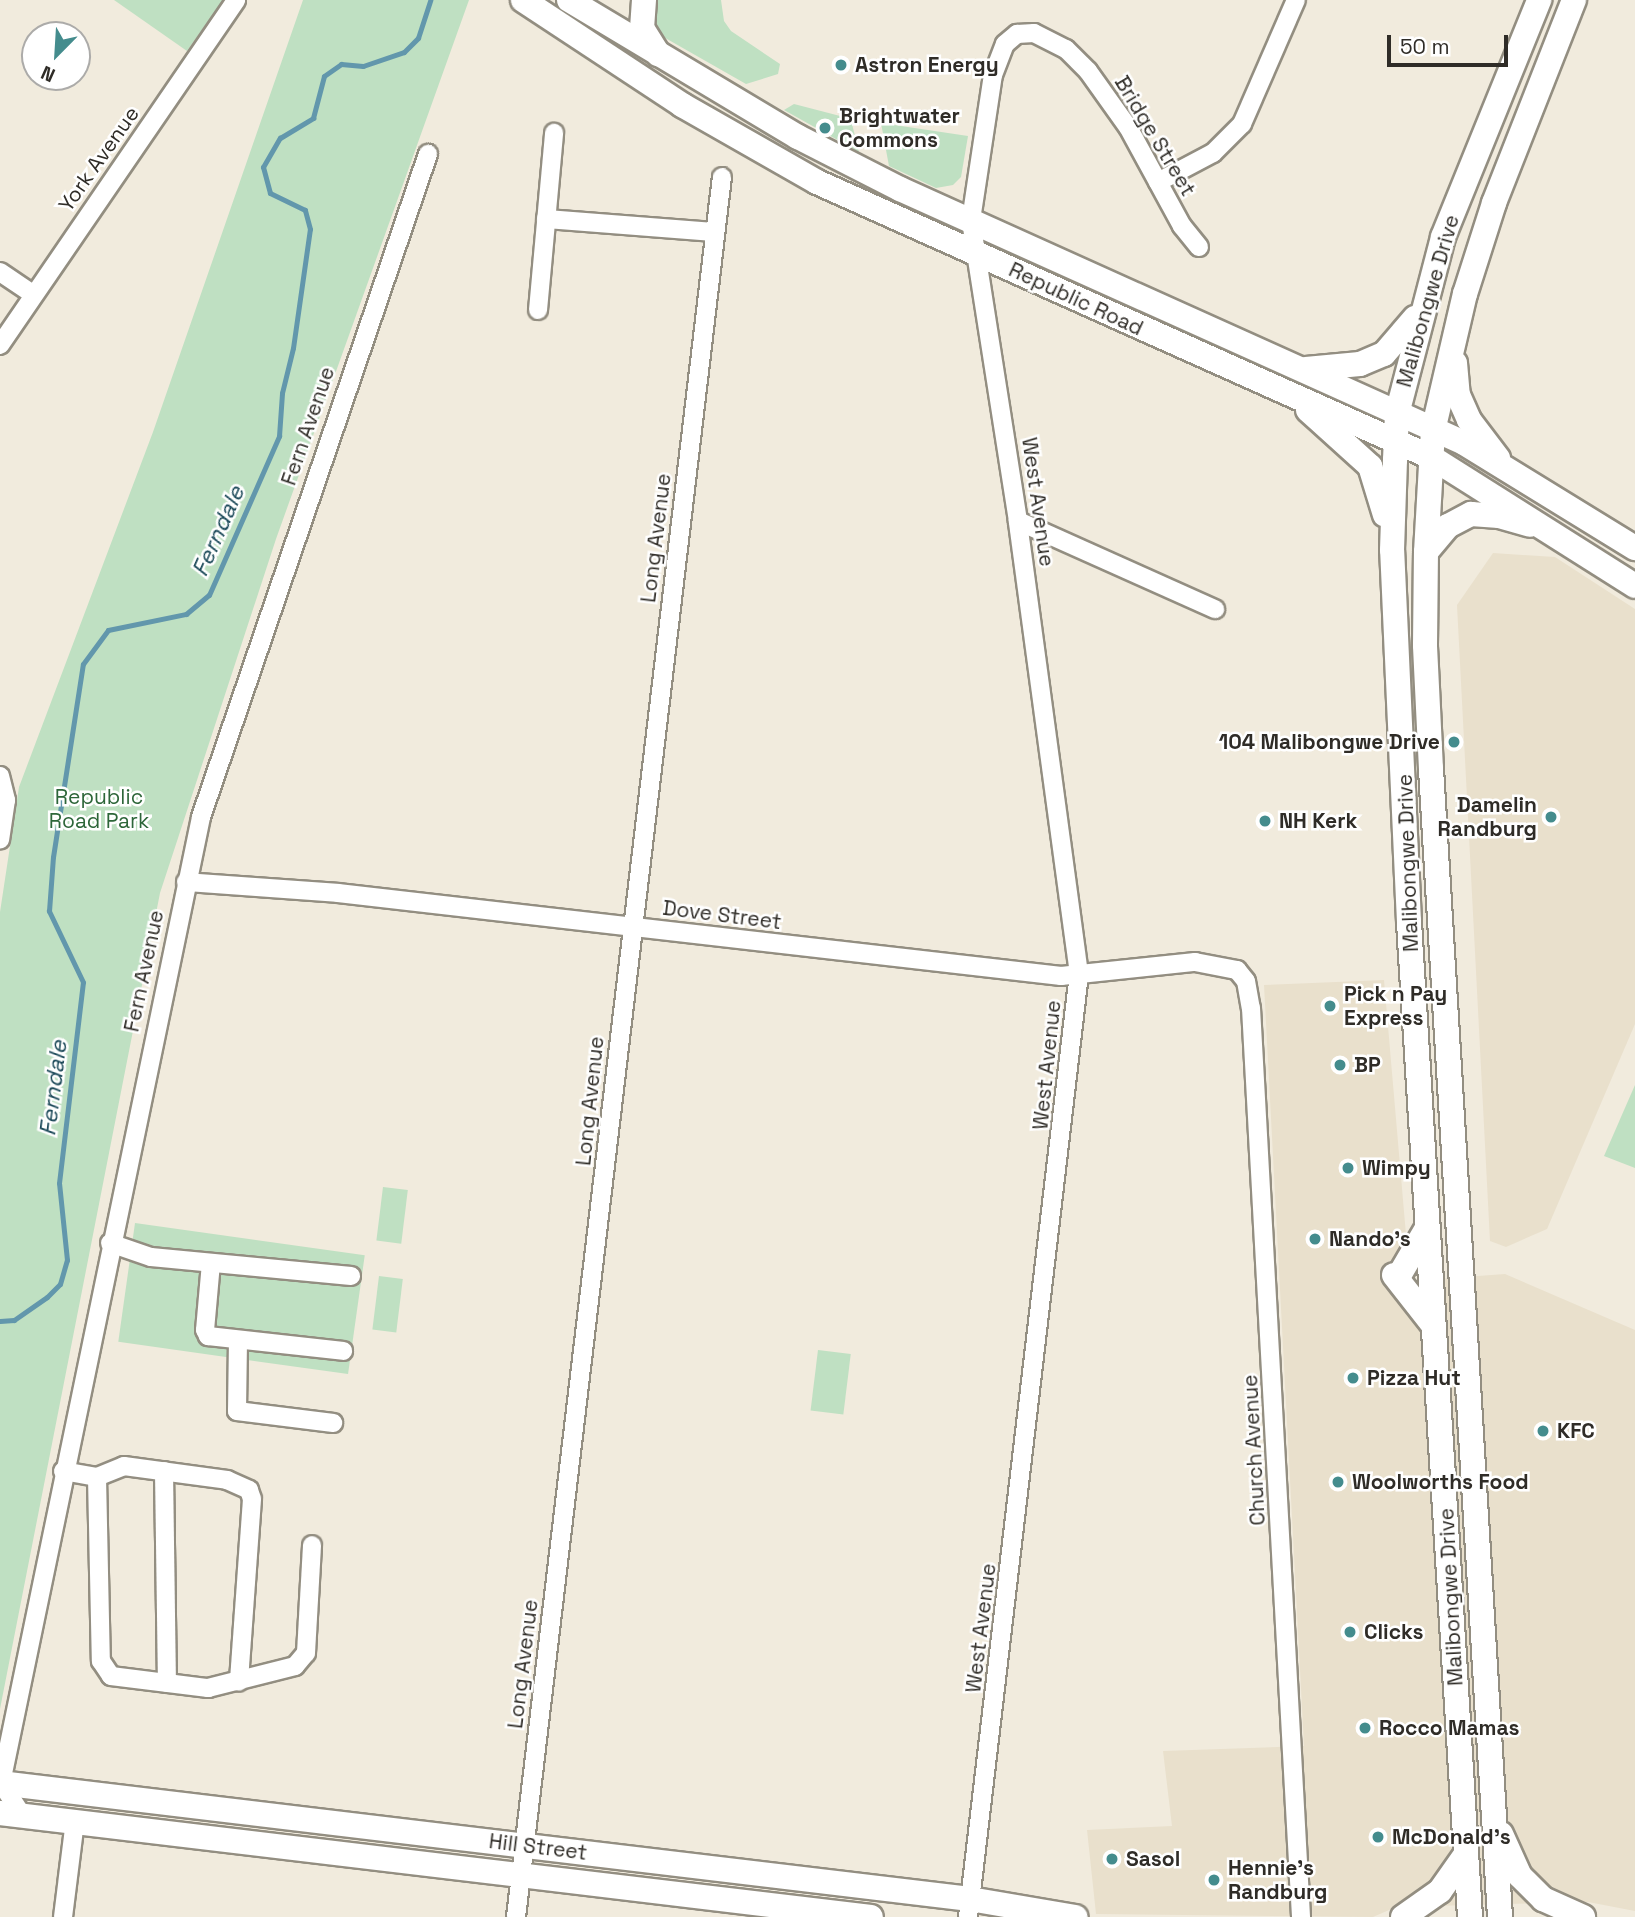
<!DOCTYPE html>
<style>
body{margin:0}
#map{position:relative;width:1635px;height:1917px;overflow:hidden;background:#f1ebdd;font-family:"Space Grotesk",sans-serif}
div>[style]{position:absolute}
.built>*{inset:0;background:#e9e0cc}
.green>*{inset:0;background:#bfe0c2;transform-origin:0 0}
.stream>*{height:5px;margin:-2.5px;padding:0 2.5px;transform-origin:2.5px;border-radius:2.5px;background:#6297ac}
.roads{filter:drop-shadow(2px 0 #938e81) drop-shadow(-2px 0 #938e81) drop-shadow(0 2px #938e81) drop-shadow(0 -2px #938e81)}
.street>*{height:18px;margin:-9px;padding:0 9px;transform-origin:9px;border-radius:9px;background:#fff}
.secondary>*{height:24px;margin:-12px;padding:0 12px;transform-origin:12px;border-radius:12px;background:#fff}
.dots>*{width:19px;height:19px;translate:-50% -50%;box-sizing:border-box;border:4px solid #fff;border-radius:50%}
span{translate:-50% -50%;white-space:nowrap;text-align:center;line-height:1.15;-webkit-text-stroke:5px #fff;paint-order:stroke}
.poi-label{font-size:21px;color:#2f2c27;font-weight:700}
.left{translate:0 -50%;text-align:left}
.right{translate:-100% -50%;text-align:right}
.street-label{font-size:21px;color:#2f2c27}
.park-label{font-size:21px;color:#2d6639}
.water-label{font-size:23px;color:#194757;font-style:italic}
.north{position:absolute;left:21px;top:21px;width:70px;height:70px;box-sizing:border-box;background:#fff;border:2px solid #acaba9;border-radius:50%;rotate:204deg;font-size:19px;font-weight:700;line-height:28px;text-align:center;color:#2f2c27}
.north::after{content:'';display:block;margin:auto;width:24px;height:32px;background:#448c8d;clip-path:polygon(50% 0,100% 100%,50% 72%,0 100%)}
.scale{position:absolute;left:1387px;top:35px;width:121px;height:32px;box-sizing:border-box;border:4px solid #2f2c27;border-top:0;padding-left:9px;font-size:21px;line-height:24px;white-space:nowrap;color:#2f2c27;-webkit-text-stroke:5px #fff;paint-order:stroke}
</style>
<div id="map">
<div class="built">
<div style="clip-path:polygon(1493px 553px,1555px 557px,1635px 609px,1635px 1024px,1547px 1229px,1506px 1247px,1490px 1241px,1457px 605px)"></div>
<div style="clip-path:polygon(1384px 980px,1410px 1281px,1505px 1274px,1635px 1330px,1635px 1911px,1588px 1902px,1396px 1907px,1373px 1917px,1096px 1914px,1087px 1830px,1172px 1826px,1163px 1751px,1304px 1746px,1264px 985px)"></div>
</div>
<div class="green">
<div style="clip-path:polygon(114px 0,223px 0,187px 51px)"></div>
<div style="clip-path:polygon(303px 0,469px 0,276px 539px,160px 893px,0 1709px,0 912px,19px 787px,153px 432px)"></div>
<div style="clip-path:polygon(657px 0,721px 0,724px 21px,731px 31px,780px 64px,778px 74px,746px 84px,660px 35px,654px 15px)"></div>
<div style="clip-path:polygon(794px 104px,844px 117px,852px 124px,859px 152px,784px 110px)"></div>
<div style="clip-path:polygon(881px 123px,968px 136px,961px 177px,953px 185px,936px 188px,889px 166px)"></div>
<div style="clip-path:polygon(1635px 1085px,1635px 1168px,1604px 1156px)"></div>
<div style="left:383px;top:1187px;width:25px;height:54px;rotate:7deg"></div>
<div style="left:135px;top:1223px;width:232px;height:120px;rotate:8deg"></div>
<div style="left:379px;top:1276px;width:24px;height:54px;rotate:7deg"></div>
<div style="left:818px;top:1350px;width:33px;height:61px;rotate:7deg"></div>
</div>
<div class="stream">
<div style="left:0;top:1321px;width:14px;rotate:-4deg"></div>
<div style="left:14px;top:1320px;width:40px;rotate:-34.9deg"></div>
<div style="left:47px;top:1297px;width:18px;rotate:-45deg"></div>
<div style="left:60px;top:1284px;width:25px;rotate:-74deg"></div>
<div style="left:67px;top:1260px;width:77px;rotate:-95.9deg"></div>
<div style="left:59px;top:1183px;width:202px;rotate:-83.2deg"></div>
<div style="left:83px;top:982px;width:79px;rotate:-115.6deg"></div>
<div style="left:49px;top:911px;width:54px;rotate:-85.8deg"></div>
<div style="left:53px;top:857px;width:195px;rotate:-81.2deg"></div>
<div style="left:83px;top:664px;width:42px;rotate:-53.7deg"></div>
<div style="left:108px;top:630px;width:80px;rotate:-11.6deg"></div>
<div style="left:186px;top:614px;width:30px;rotate:-40deg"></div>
<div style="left:209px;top:595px;width:174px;rotate:-66.2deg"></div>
<div style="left:279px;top:436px;width:43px;rotate:-86deg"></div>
<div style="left:282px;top:393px;width:46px;rotate:-76.3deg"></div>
<div style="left:293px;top:348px;width:120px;rotate:-81.9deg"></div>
<div style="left:310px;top:229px;width:20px;rotate:-105deg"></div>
<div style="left:305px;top:210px;width:39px;rotate:-154deg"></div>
<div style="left:270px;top:193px;width:27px;rotate:-105deg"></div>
<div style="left:263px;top:167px;width:34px;rotate:-60deg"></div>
<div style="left:280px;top:138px;width:39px;rotate:-31deg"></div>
<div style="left:313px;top:118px;width:43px;rotate:-75.3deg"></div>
<div style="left:324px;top:76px;width:21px;rotate:-35deg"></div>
<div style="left:341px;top:64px;width:22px;rotate:5deg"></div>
<div style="left:363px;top:66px;width:43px;rotate:-18.9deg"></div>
<div style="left:404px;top:52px;width:20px;rotate:-45deg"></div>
<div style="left:418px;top:38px;width:40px;rotate:-72deg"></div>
</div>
<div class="roads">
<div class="street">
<div style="left:1158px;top:182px;width:62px;rotate:-27.8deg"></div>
<div style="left:1213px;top:153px;width:41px;rotate:-45deg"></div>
<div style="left:1242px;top:124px;width:135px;rotate:-66.5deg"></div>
<div style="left:546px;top:219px;width:169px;rotate:4.4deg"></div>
<div style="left:0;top:272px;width:40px;rotate:34deg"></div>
<div style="left:538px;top:310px;width:178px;rotate:-84.8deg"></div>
<div style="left:0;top:345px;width:418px;rotate:-55.6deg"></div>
<div style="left:1018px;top:521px;width:216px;rotate:24.1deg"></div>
<div style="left:0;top:776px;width:25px;rotate:76deg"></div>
<div style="left:6px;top:800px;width:40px;rotate:98.5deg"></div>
<div style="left:186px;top:882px;width:152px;rotate:4.1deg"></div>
<div style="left:338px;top:893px;width:728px;rotate:6.55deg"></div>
<div style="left:1061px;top:976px;width:135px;rotate:-6deg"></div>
<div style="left:1195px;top:962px;width:43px;rotate:10.8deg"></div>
<div style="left:1237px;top:970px;width:14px;rotate:51deg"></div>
<div style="left:1246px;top:981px;width:27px;rotate:80deg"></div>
<div style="left:1251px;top:1008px;width:910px;rotate:86.85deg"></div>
<div style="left:110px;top:1243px;width:43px;rotate:18.9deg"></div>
<div style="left:151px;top:1257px;width:201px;rotate:5.4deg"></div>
<div style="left:211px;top:1263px;width:67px;rotate:95.1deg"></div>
<div style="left:205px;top:1330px;width:7px;rotate:63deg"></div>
<div style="left:208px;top:1336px;width:136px;rotate:6.3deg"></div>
<div style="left:238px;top:1340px;width:71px;rotate:90.8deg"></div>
<div style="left:237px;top:1411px;width:97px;rotate:7.1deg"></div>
<div style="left:63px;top:1471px;width:35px;rotate:10deg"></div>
<div style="left:97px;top:1477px;width:29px;rotate:-22deg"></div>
<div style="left:124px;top:1466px;width:104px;rotate:7.7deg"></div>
<div style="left:227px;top:1480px;width:24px;rotate:24deg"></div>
<div style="left:249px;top:1490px;width:9px;rotate:72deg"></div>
<div style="left:252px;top:1499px;width:183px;rotate:94.1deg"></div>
<div style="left:164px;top:1471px;width:212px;rotate:89.2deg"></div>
<div style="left:97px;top:1477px;width:184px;rotate:88.8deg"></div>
<div style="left:101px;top:1661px;width:18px;rotate:56deg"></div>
<div style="left:111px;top:1676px;width:98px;rotate:7.1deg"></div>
<div style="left:208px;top:1688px;width:90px;rotate:-14.2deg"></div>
<div style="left:295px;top:1666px;width:17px;rotate:-50deg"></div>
<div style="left:306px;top:1653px;width:108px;rotate:-86.8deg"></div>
<div style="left:22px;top:1815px;width:38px;rotate:-123deg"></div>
<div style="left:1px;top:1783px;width:986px;rotate:-78.3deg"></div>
<div style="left:201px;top:817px;width:701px;rotate:-71.1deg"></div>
<div style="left:63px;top:1917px;width:97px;rotate:-82.9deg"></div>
<div style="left:516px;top:1917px;width:1752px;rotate:-83.25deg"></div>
<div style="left:968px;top:1917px;width:950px;rotate:-83.29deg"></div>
<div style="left:1079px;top:974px;width:457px;rotate:-97.7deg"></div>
<div style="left:1018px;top:521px;width:305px;rotate:-98.9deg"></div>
<div style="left:971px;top:220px;width:147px;rotate:-81.4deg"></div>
<div style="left:993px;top:75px;width:33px;rotate:-69deg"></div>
<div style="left:1005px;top:44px;width:16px;rotate:-40deg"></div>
<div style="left:1017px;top:34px;width:17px;rotate:-3deg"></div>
<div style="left:1034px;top:33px;width:36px;rotate:27deg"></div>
<div style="left:1066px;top:49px;width:31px;rotate:45deg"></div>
<div style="left:1088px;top:71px;width:69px;rotate:54.5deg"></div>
<div style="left:1128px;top:127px;width:113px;rotate:61.4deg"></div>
<div style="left:1182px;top:226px;width:27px;rotate:51deg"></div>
</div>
<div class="secondary">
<div style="left:523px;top:0;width:191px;rotate:33.4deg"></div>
<div style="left:682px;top:105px;width:155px;rotate:29.7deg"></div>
<div style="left:817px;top:182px;width:673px;rotate:24.13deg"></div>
<div style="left:1431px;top:457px;width:241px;rotate:32.3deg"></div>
<div style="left:569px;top:0;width:267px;rotate:30.9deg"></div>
<div style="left:798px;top:137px;width:114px;rotate:27deg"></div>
<div style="left:900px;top:189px;width:619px;rotate:24.24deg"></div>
<div style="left:1464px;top:443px;width:201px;rotate:31.6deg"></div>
<div style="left:644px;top:0;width:28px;rotate:94deg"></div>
<div style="left:642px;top:28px;width:31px;rotate:58deg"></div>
<div style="left:1455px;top:363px;width:32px;rotate:85deg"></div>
<div style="left:1458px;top:395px;width:27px;rotate:66deg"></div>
<div style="left:1469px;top:420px;width:48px;rotate:52.7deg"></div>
<div style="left:1306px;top:369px;width:54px;rotate:-5.3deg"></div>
<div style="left:1360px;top:364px;width:26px;rotate:-23deg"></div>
<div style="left:1384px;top:354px;width:48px;rotate:-49.3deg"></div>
<div style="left:1308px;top:410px;width:84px;rotate:42.1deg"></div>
<div style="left:1370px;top:466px;width:51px;rotate:73deg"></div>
<div style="left:1426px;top:552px;width:34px;rotate:-50deg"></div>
<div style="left:1448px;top:526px;width:26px;rotate:-28deg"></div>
<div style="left:1471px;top:514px;width:28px;rotate:4deg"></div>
<div style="left:1499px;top:516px;width:32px;rotate:16deg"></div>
<div style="left:1400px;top:1274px;width:53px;rotate:-59.6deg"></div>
<div style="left:1394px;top:1275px;width:63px;rotate:52deg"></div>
<div style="left:0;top:1783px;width:977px;rotate:6.82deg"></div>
<div style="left:970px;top:1899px;width:107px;rotate:9.7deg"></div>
<div style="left:0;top:1813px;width:877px;rotate:6.81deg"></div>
<div style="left:1501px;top:1834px;width:46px;rotate:65.7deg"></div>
<div style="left:1520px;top:1876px;width:33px;rotate:45deg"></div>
<div style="left:1543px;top:1899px;width:44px;rotate:24.2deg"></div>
<div style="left:1403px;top:1917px;width:45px;rotate:-35.1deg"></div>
<div style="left:1440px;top:1891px;width:45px;rotate:-54.9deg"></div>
<div style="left:1470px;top:1917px;width:997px;rotate:-93.51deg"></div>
<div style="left:1409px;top:922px;width:372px;rotate:-92.6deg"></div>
<div style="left:1392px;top:550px;width:90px;rotate:-88.1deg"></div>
<div style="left:1395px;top:460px;width:46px;rotate:-87.5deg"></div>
<div style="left:1397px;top:414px;width:183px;rotate:-75.4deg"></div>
<div style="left:1443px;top:237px;width:256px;rotate:-67.9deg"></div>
<div style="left:1500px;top:1917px;width:1150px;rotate:-93.44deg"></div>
<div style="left:1431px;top:769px;width:124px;rotate:-92.8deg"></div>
<div style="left:1425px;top:645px;width:93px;rotate:-89.4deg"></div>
<div style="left:1426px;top:552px;width:121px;rotate:-86.7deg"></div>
<div style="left:1433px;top:431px;width:141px;rotate:-76.9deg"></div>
<div style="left:1465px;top:294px;width:96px;rotate:-72.3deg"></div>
<div style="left:1494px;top:203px;width:218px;rotate:-68.5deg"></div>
</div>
</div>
<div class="dots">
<div style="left:841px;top:65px;background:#448c8d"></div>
<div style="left:825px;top:128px;background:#448c8d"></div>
<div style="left:1454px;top:742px;background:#448c8d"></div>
<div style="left:1551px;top:817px;background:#448c8d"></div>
<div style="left:1265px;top:821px;background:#448c8d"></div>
<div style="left:1330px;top:1006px;background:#448c8d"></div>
<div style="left:1340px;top:1065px;background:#448c8d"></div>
<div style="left:1348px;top:1168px;background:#448c8d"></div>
<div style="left:1315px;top:1239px;background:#448c8d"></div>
<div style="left:1353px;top:1378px;background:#448c8d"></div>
<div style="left:1543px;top:1431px;background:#448c8d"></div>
<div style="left:1338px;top:1482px;background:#448c8d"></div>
<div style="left:1350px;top:1632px;background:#448c8d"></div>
<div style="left:1365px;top:1728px;background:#448c8d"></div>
<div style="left:1378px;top:1837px;background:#448c8d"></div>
<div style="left:1112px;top:1859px;background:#448c8d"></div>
<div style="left:1214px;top:1880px;background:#448c8d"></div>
</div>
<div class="poi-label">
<span class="left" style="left:855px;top:65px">Astron Energy</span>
<span class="left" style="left:839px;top:128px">Brightwater<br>Commons</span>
<span class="right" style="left:1440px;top:742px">104 Malibongwe Drive</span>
<span class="right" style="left:1537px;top:817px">Damelin<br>Randburg</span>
<span class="left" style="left:1279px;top:821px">NH Kerk</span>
<span class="left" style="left:1344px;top:1006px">Pick n Pay<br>Express</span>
<span class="left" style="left:1354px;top:1065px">BP</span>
<span class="left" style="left:1362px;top:1168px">Wimpy</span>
<span class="left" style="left:1329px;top:1239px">Nando's</span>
<span class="left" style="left:1367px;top:1378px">Pizza Hut</span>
<span class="left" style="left:1557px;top:1431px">KFC</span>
<span class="left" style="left:1352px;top:1482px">Woolworths Food</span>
<span class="left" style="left:1364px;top:1632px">Clicks</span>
<span class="left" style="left:1379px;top:1728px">Rocco Mamas</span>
<span class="left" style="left:1392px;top:1837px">McDonald's</span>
<span class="left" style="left:1126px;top:1859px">Sasol</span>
<span class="left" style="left:1228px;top:1880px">Hennie's<br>Randburg</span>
</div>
<div class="street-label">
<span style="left:1155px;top:136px;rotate:59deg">Bridge Street</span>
<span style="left:99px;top:159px;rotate:-55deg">York Avenue</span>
<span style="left:1076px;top:299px;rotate:25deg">Republic Road</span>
<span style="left:1428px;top:301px;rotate:-74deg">Malibongwe Drive</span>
<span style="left:308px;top:426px;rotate:-71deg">Fern Avenue</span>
<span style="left:1038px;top:502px;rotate:82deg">West Avenue</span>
<span style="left:656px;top:538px;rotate:-83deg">Long Avenue</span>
<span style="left:1408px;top:863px;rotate:-92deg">Malibongwe Drive</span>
<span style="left:722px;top:915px;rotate:7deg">Dove Street</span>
<span style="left:144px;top:971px;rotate:-78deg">Fern Avenue</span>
<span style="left:1047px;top:1065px;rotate:-84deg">West Avenue</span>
<span style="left:590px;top:1101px;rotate:-84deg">Long Avenue</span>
<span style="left:1254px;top:1450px;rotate:-93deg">Church Avenue</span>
<span style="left:1451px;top:1597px;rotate:-93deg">Malibongwe Drive</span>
<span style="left:981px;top:1628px;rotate:-83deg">West Avenue</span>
<span style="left:523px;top:1664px;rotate:-83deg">Long Avenue</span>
<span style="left:538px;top:1847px;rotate:7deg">Hill Street</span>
</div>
<div class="park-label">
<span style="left:99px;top:809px">Republic<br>Road Park</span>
</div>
<div class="water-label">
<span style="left:218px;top:531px;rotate:-66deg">Ferndale</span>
<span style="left:53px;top:1088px;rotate:-83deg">Ferndale</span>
</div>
<div class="north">N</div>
<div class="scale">50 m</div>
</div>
